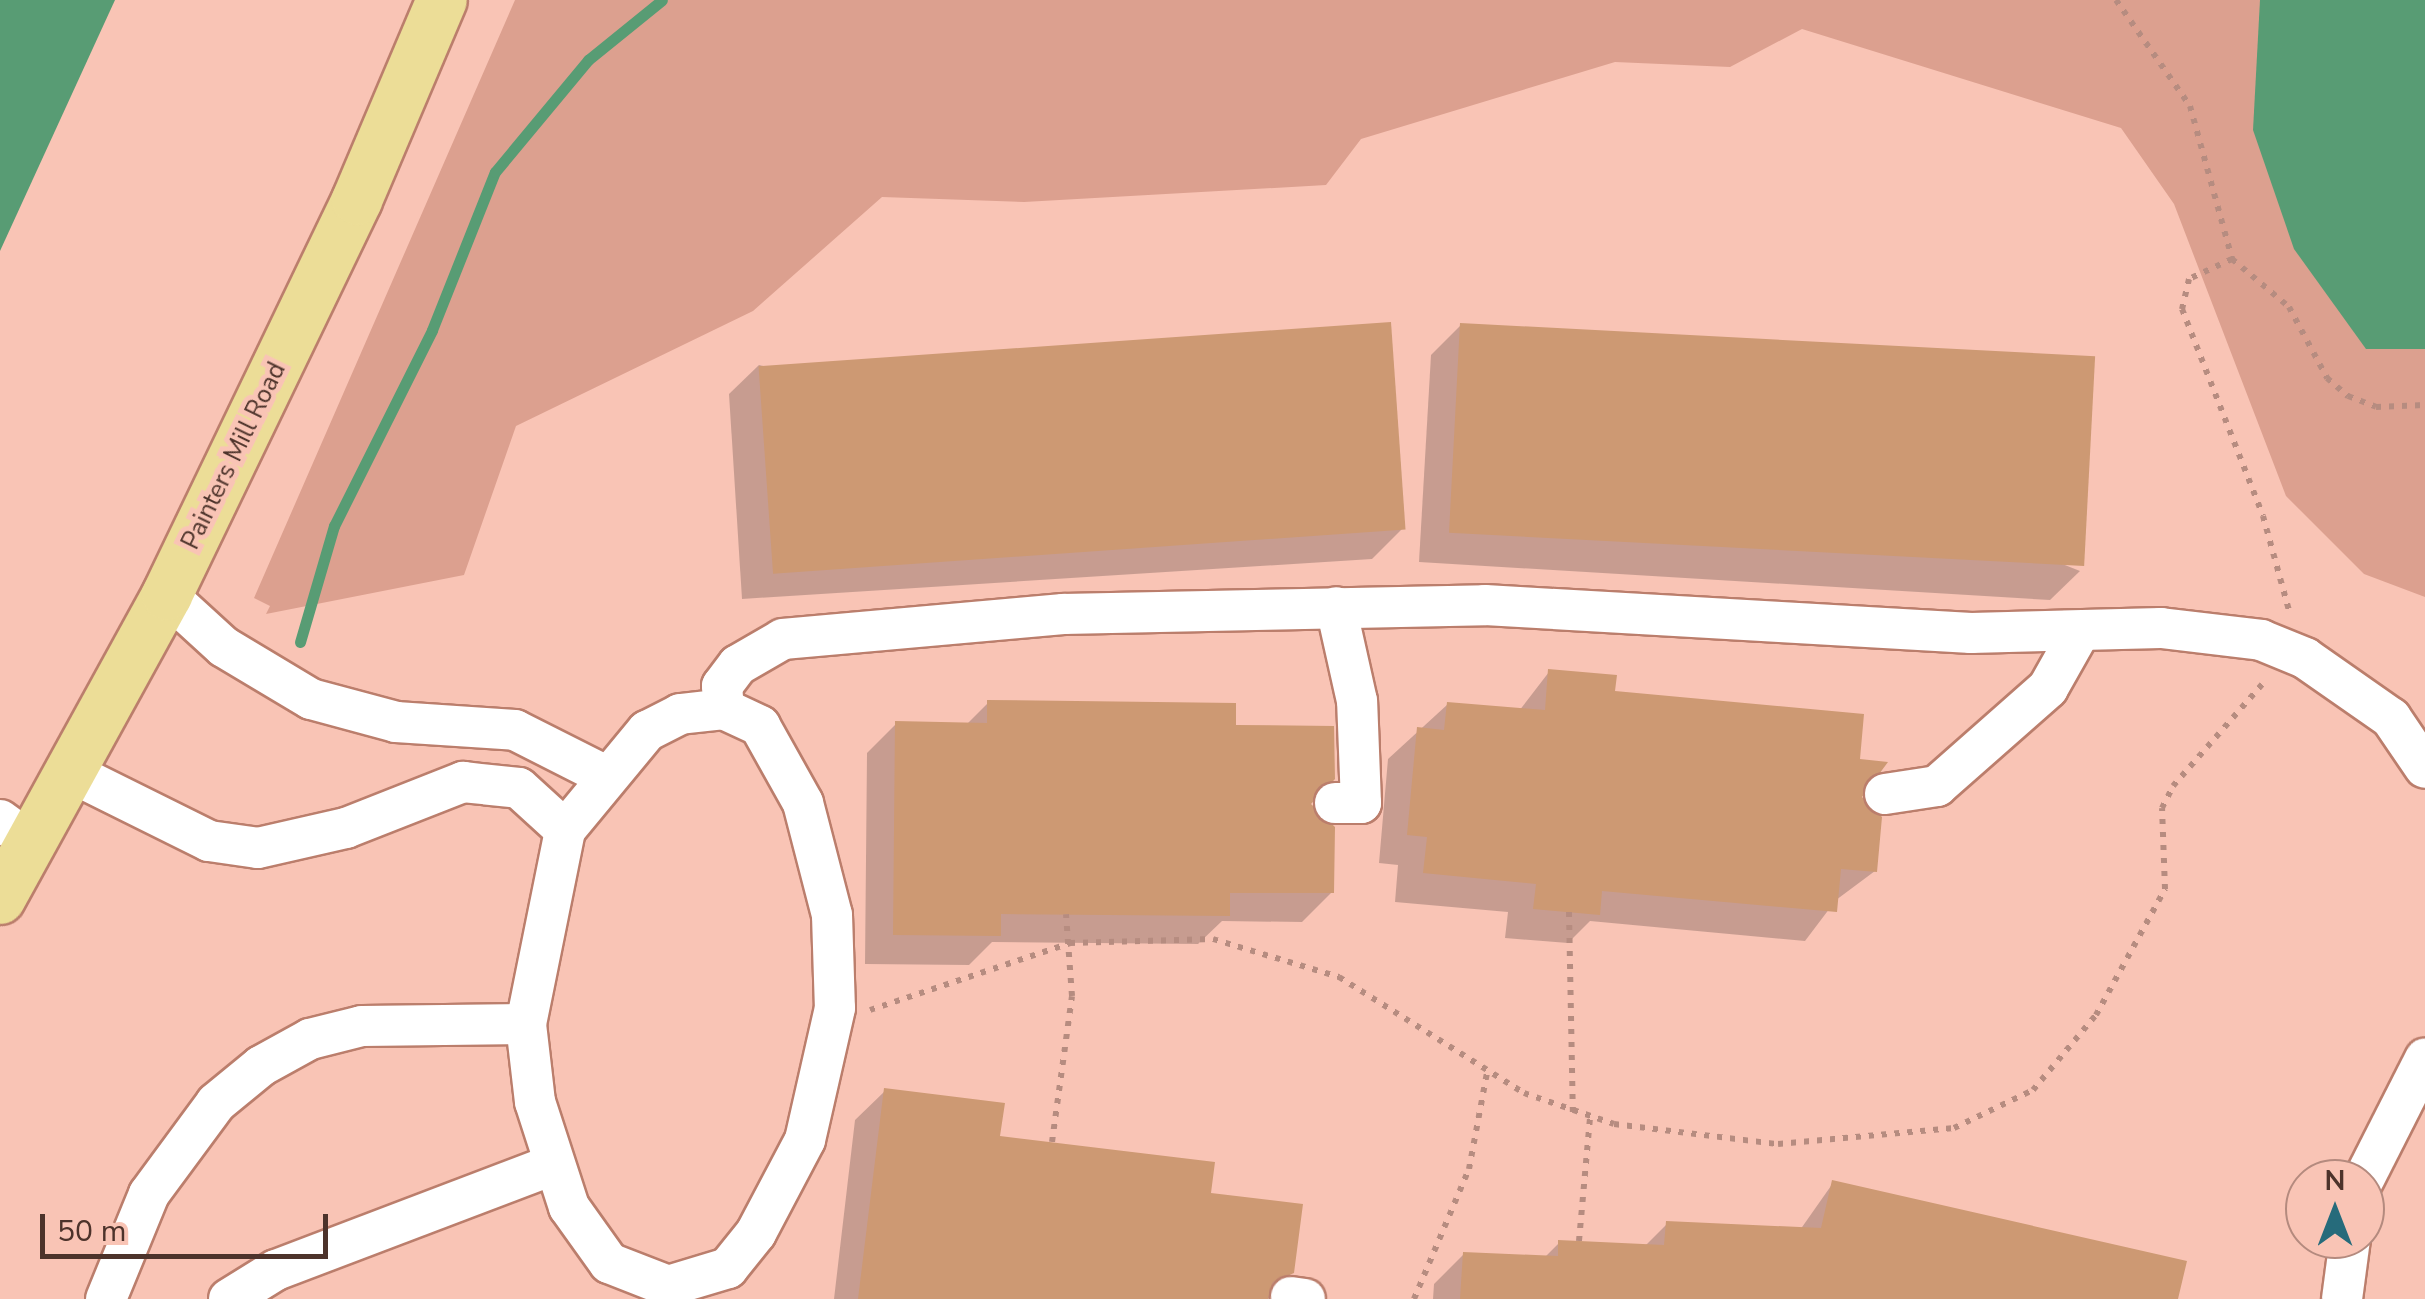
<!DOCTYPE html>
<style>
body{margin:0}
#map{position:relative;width:2425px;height:1299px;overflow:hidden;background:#f9c4b5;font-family:"Nunito Sans",sans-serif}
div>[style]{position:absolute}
.green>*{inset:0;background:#dca08f}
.water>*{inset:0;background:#589c74}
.shadow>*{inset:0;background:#0003}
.stream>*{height:11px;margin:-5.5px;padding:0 5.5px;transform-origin:5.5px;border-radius:5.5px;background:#589c74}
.building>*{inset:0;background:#cd9973;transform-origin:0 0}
.path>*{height:6px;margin-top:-3px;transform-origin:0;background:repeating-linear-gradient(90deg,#b68c80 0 5px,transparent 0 13px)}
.roads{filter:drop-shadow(2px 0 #bb7e6c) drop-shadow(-2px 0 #bb7e6c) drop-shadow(0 2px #bb7e6c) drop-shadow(0 -2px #bb7e6c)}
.minor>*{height:40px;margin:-20px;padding:0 20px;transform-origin:20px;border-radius:20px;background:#fff}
.major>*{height:50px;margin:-25px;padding:0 25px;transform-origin:25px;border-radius:25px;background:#ecdd97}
span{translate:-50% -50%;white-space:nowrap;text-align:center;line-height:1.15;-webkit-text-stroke:10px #f9c4b5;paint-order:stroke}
.street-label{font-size:25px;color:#4d332b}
.north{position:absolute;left:2285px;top:1159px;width:100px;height:100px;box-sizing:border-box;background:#f9c4b5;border:2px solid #b48a7e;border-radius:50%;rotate:0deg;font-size:28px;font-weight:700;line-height:40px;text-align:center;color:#4d332b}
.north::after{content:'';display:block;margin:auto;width:35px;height:45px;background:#266b7b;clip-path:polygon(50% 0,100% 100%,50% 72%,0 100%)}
.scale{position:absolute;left:40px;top:1214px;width:288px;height:45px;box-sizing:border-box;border:5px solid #4d332b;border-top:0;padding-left:12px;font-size:30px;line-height:35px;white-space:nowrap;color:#4d332b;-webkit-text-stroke:8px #f9c4b5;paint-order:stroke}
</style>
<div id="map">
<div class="green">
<div style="clip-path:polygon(515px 0,2425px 0,2425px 597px,2364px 574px,2286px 496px,2174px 204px,2121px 128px,1802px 29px,1730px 67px,1615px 62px,1361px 139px,1326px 185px,1024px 202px,882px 197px,753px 311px,516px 426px,464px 575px,266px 614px,270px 606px,254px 598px)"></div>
</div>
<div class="water">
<div style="clip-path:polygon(0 0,115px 0,0 251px)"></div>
<div style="clip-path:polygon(2260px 0,2425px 0,2425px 349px,2366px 349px,2294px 249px,2253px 130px)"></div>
</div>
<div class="shadow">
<div style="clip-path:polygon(1461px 325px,2080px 571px,2050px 600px,1419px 562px,1431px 355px)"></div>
<div style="clip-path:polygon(759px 365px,1402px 529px,1372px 559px,742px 599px,729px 394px)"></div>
<div style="clip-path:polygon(1549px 672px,1858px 797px,1875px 871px,1836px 900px,1805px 941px,1590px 921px,1568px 943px,1505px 938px,1508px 912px,1395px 902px,1398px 865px,1379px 863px,1388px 759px,1448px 704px,1519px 711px)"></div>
<div style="clip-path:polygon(988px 703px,1233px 728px,1308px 804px,1332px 892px,1302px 922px,1222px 921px,1198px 944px,992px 942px,969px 965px,865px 964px,867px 753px,896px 724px,966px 725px)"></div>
<div style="clip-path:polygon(885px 1091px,997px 1138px,1208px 1195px,1292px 1272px,1268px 1299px,834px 1299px,855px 1120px)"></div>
<div style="clip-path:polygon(1833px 1183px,2176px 1299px,1433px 1299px,1434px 1284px,1464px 1254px,1544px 1258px,1559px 1243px,1644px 1247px,1667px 1224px,1800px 1230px)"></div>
</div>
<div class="stream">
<div style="left:300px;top:642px;width:121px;rotate:-73.7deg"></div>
<div style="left:334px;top:526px;width:219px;rotate:-63.4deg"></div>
<div style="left:432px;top:330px;width:170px;rotate:-68.3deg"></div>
<div style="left:495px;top:172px;width:146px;rotate:-50.3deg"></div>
<div style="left:588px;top:60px;width:95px;rotate:-39deg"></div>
</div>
<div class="building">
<div style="left:1391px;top:322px;width:208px;height:634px;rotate:86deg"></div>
<div style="left:1460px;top:323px;width:636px;height:210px;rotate:3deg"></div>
<div style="clip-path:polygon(1548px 669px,1617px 675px,1615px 691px,1864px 714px,1860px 759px,1888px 762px,1862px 797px,1882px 817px,1877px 872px,1841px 869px,1837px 912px,1602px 891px,1600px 915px,1533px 909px,1536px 884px,1423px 873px,1427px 837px,1407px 835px,1417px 727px,1444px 730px,1447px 702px,1545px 710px)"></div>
<div style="clip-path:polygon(987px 700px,1236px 703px,1236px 725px,1334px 726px,1335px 779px,1311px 804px,1335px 827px,1334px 893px,1230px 893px,1230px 916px,1001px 914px,1001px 936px,893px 935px,895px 721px,987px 723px)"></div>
<div style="clip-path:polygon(884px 1088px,1005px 1103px,1000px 1136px,1215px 1162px,1211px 1193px,1303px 1204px,1294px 1273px,1273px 1282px,1268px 1299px,858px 1299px)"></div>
<div style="clip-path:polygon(1832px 1180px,2187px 1261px,2178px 1299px,1460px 1299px,1463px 1252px,1558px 1256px,1558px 1240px,1664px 1245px,1666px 1221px,1821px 1228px)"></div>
</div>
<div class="path">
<div style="left:2116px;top:0;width:129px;rotate:55.1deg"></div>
<div style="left:2190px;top:106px;width:159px;rotate:74.6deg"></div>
<div style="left:2232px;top:259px;width:75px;rotate:40.1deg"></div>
<div style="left:2289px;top:307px;width:81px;rotate:61.8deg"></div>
<div style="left:2327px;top:378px;width:28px;rotate:41deg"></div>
<div style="left:2348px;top:396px;width:30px;rotate:21deg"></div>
<div style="left:2376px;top:407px;width:49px;rotate:-2.3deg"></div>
<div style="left:2232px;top:259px;width:47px;rotate:155.1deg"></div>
<div style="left:2189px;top:279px;width:31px;rotate:103deg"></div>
<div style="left:2182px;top:309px;width:222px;rotate:68.6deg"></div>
<div style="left:2263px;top:516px;width:102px;rotate:74.6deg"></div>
<div style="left:1569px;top:912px;width:200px;rotate:88.9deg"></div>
<div style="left:870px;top:1010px;width:211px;rotate:-18.5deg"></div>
<div style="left:1070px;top:943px;width:143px;rotate:-1.6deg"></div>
<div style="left:1213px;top:939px;width:132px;rotate:16.8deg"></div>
<div style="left:1339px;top:977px;width:218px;rotate:32.1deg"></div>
<div style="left:1524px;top:1093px;width:95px;rotate:19deg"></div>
<div style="left:1614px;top:1124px;width:165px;rotate:7deg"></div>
<div style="left:1778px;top:1144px;width:177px;rotate:-5.2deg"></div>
<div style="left:1954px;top:1128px;width:88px;rotate:-25.7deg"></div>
<div style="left:2033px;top:1090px;width:98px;rotate:-50deg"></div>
<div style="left:2096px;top:1015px;width:144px;rotate:-61.3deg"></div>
<div style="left:2165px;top:889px;width:81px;rotate:-92.1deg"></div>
<div style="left:2162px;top:808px;width:25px;rotate:-63deg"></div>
<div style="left:2173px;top:786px;width:140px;rotate:-48.8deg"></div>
<div style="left:1052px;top:1142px;width:147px;rotate:-82.2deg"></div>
<div style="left:1072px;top:996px;width:82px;rotate:-94.2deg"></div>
<div style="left:1579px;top:1241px;width:124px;rotate:-84.9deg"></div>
<div style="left:1414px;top:1299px;width:141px;rotate:-67.1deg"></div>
<div style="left:1469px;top:1169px;width:98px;rotate:-79.4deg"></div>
</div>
<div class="roads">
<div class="minor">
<div style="left:167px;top:595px;width:77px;rotate:42.4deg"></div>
<div style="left:224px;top:647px;width:101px;rotate:30.9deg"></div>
<div style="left:311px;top:699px;width:88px;rotate:15.1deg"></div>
<div style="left:396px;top:722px;width:119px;rotate:3.8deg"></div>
<div style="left:515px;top:730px;width:100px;rotate:26.8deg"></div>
<div style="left:724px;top:709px;width:23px;rotate:-95deg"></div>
<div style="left:722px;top:686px;width:26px;rotate:-53deg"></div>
<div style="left:738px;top:665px;width:52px;rotate:-30deg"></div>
<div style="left:783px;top:639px;width:281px;rotate:-5.1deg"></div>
<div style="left:1063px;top:614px;width:422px;rotate:-1.2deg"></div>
<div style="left:1485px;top:605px;width:487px;rotate:3.3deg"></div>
<div style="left:1971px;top:633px;width:190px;rotate:-1.5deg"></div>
<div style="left:2161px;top:628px;width:101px;rotate:6.8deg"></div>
<div style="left:2261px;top:640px;width:48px;rotate:22.2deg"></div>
<div style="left:2305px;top:658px;width:105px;rotate:34.9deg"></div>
<div style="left:2391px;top:718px;width:60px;rotate:55.8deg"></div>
<div style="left:724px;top:709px;width:40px;rotate:25deg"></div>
<div style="left:760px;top:726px;width:88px;rotate:60.8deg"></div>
<div style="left:803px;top:803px;width:116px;rotate:75.5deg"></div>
<div style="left:832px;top:915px;width:93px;rotate:88.2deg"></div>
<div style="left:835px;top:1008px;width:135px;rotate:102.8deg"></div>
<div style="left:805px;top:1140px;width:105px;rotate:117.8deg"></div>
<div style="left:756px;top:1233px;width:45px;rotate:128.7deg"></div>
<div style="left:728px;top:1268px;width:63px;rotate:163.3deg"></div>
<div style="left:668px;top:1286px;width:63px;rotate:-158.7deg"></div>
<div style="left:609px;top:1263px;width:69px;rotate:-125.5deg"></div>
<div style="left:569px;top:1207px;width:110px;rotate:-107.9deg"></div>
<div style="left:535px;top:1102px;width:79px;rotate:-96.6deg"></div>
<div style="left:526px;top:1024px;width:198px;rotate:-78.6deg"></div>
<div style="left:565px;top:830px;width:129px;rotate:-50.4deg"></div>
<div style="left:647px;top:731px;width:37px;rotate:-27deg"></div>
<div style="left:680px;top:714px;width:44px;rotate:-6.5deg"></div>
<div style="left:72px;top:773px;width:153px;rotate:26.4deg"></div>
<div style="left:209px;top:841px;width:49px;rotate:8.1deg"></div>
<div style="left:258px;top:848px;width:90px;rotate:-12.8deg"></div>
<div style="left:346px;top:828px;width:126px;rotate:-21.5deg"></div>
<div style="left:463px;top:782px;width:56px;rotate:6.1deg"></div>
<div style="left:519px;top:788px;width:62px;rotate:42.4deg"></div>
<div style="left:1885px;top:794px;width:53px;rotate:-8.7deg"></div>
<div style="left:1937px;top:786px;width:148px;rotate:-41.4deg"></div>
<div style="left:2048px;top:688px;width:63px;rotate:-60.6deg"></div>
<div style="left:1335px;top:803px;width:26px"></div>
<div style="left:1361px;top:803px;width:102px;rotate:-92.2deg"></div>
<div style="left:1357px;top:701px;width:96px;rotate:-102.6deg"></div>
<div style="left:0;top:820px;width:39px;rotate:36deg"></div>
<div style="left:2364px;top:1179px;width:135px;rotate:-63.1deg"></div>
<div style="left:1291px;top:1297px;width:14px;rotate:8deg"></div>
<div style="left:106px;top:1299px;width:113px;rotate:-67.7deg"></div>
<div style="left:149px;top:1194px;width:113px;rotate:-53.6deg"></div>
<div style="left:216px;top:1103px;width:58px;rotate:-39.4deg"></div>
<div style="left:261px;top:1066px;width:56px;rotate:-28.9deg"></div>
<div style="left:310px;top:1039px;width:54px;rotate:-14deg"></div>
<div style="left:362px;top:1026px;width:164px;rotate:-0.7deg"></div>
<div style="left:229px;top:1299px;width:55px;rotate:-31.7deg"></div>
<div style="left:276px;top:1270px;width:296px;rotate:-20.8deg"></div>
<div style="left:2342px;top:1299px;width:61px;rotate:-82.4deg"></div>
</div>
<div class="major">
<div style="left:0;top:899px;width:347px;rotate:-61.2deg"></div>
<div style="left:167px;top:595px;width:438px;rotate:-64.3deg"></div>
<div style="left:357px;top:200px;width:217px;rotate:-67deg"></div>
</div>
</div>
<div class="street-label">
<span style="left:234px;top:456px;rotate:-64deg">Painters Mill Road</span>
</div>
<div class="north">N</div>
<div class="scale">50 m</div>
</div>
